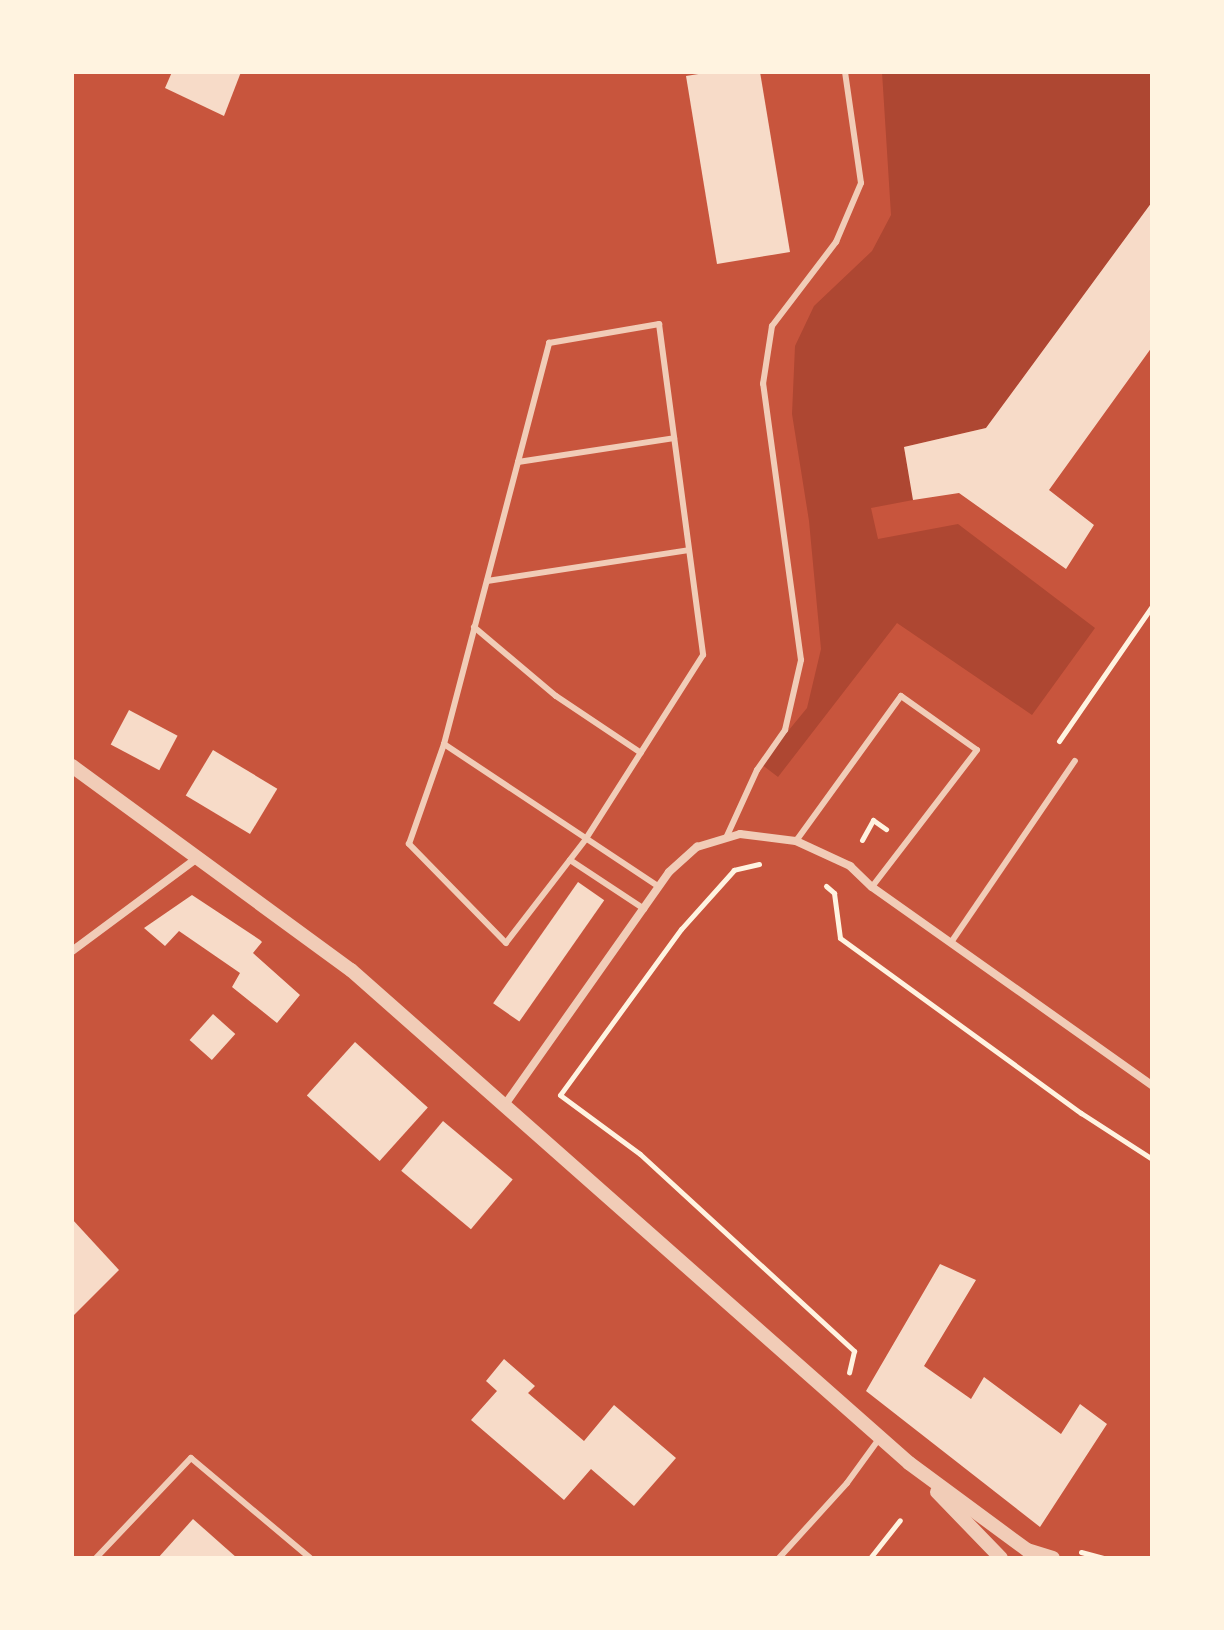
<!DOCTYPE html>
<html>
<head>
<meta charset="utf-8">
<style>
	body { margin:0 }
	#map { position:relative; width:1224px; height:1630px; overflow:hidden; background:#c8553d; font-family:Ubuntu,sans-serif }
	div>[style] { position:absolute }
	.green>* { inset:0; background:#ae4732 }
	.building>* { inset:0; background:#f7dbc8; transform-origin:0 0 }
	.path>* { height:5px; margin:-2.5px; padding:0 2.5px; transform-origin:2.5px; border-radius:2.5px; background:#fff3e0 }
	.service>* { height:6px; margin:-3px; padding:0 3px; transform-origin:3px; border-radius:3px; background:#f1ccb7 }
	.minor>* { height:8px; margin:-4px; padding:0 4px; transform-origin:4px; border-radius:4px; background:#f1ccb7 }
	.tertiary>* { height:14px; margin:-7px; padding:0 7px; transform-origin:7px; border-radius:7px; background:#f1ccb7 }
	span { translate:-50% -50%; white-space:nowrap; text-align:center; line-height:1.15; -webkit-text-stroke:8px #fff3e0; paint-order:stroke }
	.frame { position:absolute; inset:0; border:74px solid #fff3e0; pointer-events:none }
</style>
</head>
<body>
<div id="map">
	<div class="green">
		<div style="clip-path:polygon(882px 72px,1152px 72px,1152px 202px,986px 428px,904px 447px,913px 500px,871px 508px,878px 539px,958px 524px,1095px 628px,1032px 715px,897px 623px,778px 777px,761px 764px,807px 708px,821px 649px,809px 521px,792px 414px,795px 346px,814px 306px,872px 251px,891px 215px)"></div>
	</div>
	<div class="building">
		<div style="clip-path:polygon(172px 72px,241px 72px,224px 116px,165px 88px)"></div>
		<div style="clip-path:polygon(711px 72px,760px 72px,790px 252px,717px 264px,686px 76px)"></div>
		<div style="clip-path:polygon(1152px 202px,1152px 347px,1049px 490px,1094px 525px,1066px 569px,959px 493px,913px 500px,904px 447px,986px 428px)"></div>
		<div style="left:129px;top:710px;width:55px;height:39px;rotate:28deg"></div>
		<div style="left:213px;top:750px;width:75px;height:53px;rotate:31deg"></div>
		<div style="left:578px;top:882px;width:32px;height:148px;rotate:35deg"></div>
		<div style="clip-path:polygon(192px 895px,260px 940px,262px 942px,253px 953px,300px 995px,277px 1023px,232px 987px,240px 973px,179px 931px,165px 946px,144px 928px)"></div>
		<div style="left:213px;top:1014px;width:30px;height:35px;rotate:42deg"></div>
		<div style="left:355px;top:1042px;width:98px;height:72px;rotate:42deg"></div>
		<div style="left:443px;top:1121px;width:91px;height:65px;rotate:40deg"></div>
		<div style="clip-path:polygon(72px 1219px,119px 1270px,72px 1317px)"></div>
		<div style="clip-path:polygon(940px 1264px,976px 1280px,924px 1366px,971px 1399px,984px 1377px,1061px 1434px,1080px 1404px,1107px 1424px,1040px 1527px,866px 1391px)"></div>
		<div style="clip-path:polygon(504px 1359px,535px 1386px,528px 1393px,584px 1441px,614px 1405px,676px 1458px,634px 1506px,591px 1469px,564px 1500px,471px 1420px,497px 1391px,486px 1381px)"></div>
		<div style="clip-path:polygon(193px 1519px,237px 1558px,158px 1558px)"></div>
	</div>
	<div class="path">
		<div style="left:1059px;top:741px;width:164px;rotate:-55.4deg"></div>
		<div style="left:862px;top:840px;width:23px;rotate:-61deg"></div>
		<div style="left:873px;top:820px;width:16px;rotate:35deg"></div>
		<div style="left:759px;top:864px;width:26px;rotate:167deg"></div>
		<div style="left:734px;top:870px;width:79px;rotate:131.9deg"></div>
		<div style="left:681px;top:929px;width:205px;rotate:126.1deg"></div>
		<div style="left:560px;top:1095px;width:99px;rotate:36.4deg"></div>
		<div style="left:640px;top:1154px;width:291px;rotate:42.6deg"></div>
		<div style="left:854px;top:1351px;width:22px;rotate:103deg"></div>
		<div style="left:826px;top:886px;width:11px;rotate:41deg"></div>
		<div style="left:834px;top:893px;width:45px;rotate:82.4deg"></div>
		<div style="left:840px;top:938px;width:298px;rotate:36deg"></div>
		<div style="left:1081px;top:1113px;width:85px;rotate:32.9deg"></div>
		<div style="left:1081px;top:1552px;width:24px;rotate:15deg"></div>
		<div style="left:870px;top:1558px;width:48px;rotate:-51.7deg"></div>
	</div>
	<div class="service">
		<div style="left:659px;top:324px;width:334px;rotate:82.4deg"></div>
		<div style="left:703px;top:655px;width:218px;rotate:122.5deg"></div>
		<div style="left:586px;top:839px;width:131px;rotate:127.6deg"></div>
		<div style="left:506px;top:943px;width:139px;rotate:-134.4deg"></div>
		<div style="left:409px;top:844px;width:106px;rotate:-70.7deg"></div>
		<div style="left:444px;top:744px;width:415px;rotate:-75.3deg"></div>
		<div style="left:549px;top:343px;width:112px;rotate:-9.8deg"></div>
		<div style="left:518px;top:462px;width:158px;rotate:-8.7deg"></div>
		<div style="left:487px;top:581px;width:204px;rotate:-8.7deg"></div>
		<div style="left:474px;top:627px;width:107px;rotate:40.1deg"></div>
		<div style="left:556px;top:696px;width:102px;rotate:33.8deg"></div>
		<div style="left:444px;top:744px;width:258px;rotate:33.6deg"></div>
		<div style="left:726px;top:838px;width:75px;rotate:-65.5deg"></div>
		<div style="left:757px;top:770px;width:49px;rotate:-55deg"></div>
		<div style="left:785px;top:730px;width:72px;rotate:-77.1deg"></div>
		<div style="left:801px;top:660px;width:279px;rotate:-97.8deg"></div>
		<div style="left:763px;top:384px;width:59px;rotate:-81.2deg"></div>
		<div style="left:772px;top:326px;width:106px;rotate:-52.7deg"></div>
		<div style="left:836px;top:242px;width:64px;rotate:-67deg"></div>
		<div style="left:861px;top:183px;width:112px;rotate:-98.2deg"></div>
		<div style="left:796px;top:841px;width:179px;rotate:-54.1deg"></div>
		<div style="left:901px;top:696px;width:93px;rotate:35.4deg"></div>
		<div style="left:977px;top:750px;width:173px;rotate:127.5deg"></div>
		<div style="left:570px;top:860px;width:89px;rotate:33.5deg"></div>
		<div style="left:952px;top:941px;width:218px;rotate:-55.7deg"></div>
		<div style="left:96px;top:1558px;width:138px;rotate:-46.5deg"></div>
		<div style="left:191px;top:1458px;width:155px;rotate:40deg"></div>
		<div style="left:779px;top:1558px;width:101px;rotate:-47.8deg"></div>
		<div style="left:847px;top:1483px;width:54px;rotate:-54deg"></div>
	</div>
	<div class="minor">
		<div style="left:72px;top:951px;width:156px;rotate:-36.6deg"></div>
		<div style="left:504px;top:1106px;width:286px;rotate:-54.8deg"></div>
		<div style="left:669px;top:872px;width:38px;rotate:-42deg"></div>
		<div style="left:697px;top:847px;width:45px;rotate:-16.8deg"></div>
		<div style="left:740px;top:834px;width:56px;rotate:7.1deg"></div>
		<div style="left:796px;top:841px;width:60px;rotate:24.8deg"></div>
		<div style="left:850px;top:866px;width:30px;rotate:44deg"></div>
		<div style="left:872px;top:887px;width:343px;rotate:35.3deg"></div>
	</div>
	<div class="tertiary">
		<div style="left:72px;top:766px;width:346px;rotate:36.2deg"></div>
		<div style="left:351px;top:970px;width:745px;rotate:41.46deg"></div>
		<div style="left:909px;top:1463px;width:147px;rotate:36.4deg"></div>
		<div style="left:1027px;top:1550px;width:27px;rotate:17deg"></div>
		<div style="left:937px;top:1492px;width:92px;rotate:45.9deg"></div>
	</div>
	<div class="frame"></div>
</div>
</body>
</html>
